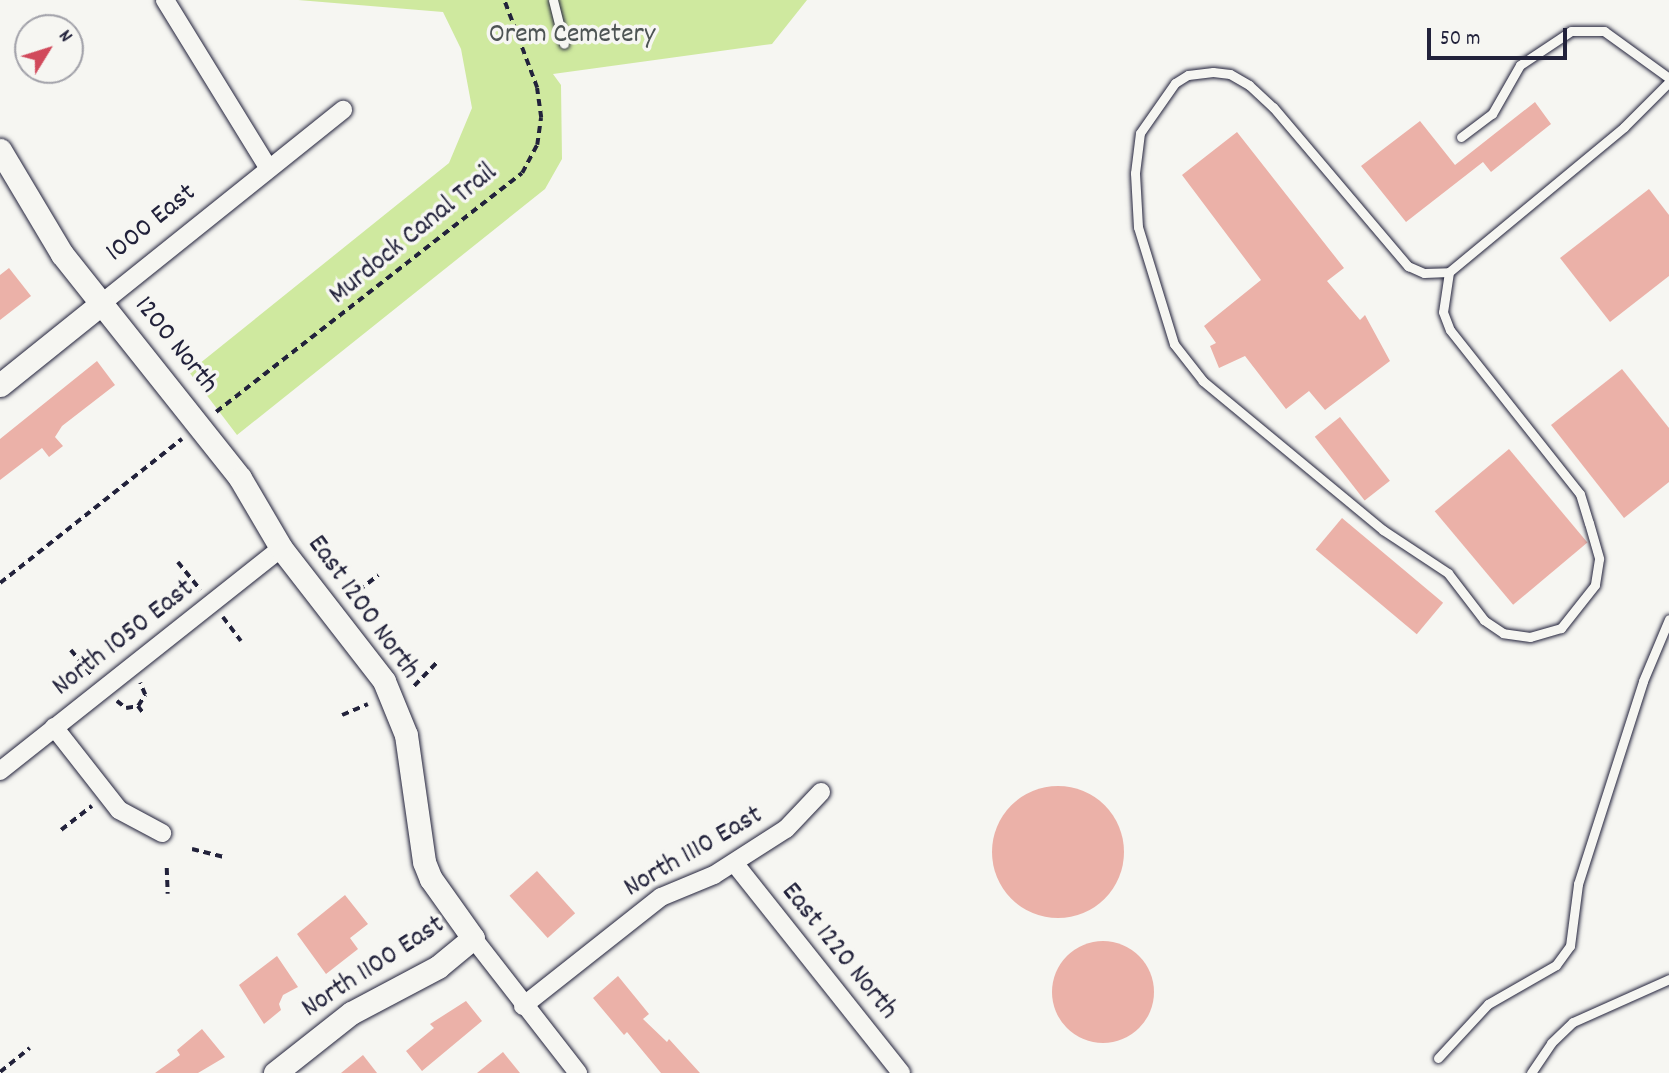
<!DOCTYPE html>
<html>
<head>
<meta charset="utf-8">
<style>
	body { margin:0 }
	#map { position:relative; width:1669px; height:1073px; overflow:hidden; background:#f6f6f2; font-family:Dekko,sans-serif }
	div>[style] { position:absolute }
	.green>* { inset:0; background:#cfe99f }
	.building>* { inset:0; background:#ebb1a8; transform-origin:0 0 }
	.round { border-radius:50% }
	.path>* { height:3.5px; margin-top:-1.75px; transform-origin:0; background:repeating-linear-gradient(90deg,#22223b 0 7px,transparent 0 12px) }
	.roads { filter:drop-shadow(0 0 2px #22223b) drop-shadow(0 0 2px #22223b) }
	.service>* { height:9px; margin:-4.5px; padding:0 4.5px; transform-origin:4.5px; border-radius:4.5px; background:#f6f6f2 }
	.minor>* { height:18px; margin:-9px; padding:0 9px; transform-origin:9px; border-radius:9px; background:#f6f6f2 }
	.tertiary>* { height:23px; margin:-11.5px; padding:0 11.5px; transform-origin:11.5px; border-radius:11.5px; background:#f6f6f2 }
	span { translate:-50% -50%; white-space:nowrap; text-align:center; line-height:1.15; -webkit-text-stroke:7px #f6f6f2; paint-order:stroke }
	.park-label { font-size:28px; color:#4d5454 }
	.street-label { font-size:28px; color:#22223b }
	.north { position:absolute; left:14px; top:14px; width:70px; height:70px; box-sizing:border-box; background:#f6f6f2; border:2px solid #a1a1a9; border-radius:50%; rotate:52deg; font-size:19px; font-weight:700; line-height:28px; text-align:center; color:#22223b }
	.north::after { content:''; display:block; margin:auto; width:24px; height:32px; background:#d1495b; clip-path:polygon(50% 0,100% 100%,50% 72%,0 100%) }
	.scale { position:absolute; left:1427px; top:28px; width:140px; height:32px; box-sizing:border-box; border:4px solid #22223b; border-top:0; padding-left:9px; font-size:21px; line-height:24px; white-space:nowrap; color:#22223b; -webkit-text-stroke:5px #f6f6f2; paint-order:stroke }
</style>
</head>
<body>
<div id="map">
	<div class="green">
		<div style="clip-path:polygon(298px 0,807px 0,772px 44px,553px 74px,561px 85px,562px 159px,545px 189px,237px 435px,189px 372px,449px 163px,472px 108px,461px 49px,443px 12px)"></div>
	</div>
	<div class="building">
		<div style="clip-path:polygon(1535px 102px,1551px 124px,1491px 172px,1483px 162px,1406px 222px,1361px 166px,1420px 121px,1455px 165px)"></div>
		<div style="clip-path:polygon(1237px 132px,1344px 268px,1327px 281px,1360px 320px,1365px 315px,1390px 361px,1325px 410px,1309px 391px,1286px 409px,1245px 356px,1219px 368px,1210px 346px,1216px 343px,1204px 326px,1261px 280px,1182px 175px)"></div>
		<div style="clip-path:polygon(1649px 189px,1669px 215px,1669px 276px,1610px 322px,1560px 258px)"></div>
		<div style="clip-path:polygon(9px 268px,31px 296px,0 320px,0 275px)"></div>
		<div style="clip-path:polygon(97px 361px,115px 385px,62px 426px,55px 437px,63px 446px,49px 457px,42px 448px,0 480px,0 439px)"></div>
		<div style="clip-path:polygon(1622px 369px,1669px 428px,1669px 482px,1624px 518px,1551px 425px)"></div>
		<div style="left:1340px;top:417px;width:81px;height:32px;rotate:52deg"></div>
		<div style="left:1509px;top:449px;width:122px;height:97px;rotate:50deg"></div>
		<div style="left:1342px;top:518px;width:132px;height:41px;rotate:40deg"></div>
		<div class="round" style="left:992px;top:786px;width:132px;height:132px"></div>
		<div style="left:537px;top:871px;width:57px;height:37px;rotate:48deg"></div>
		<div style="clip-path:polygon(345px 895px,368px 924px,350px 938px,358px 949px,326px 974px,297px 934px)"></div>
		<div class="round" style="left:1052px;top:941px;width:102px;height:102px"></div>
		<div style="clip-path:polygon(277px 956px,298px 987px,283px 995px,279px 1004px,281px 1010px,264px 1024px,239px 985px)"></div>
		<div style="clip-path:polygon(618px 976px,649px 1014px,643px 1019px,667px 1042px,669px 1039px,700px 1073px,661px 1073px,627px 1032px,624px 1035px,593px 998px)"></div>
		<div style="clip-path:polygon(466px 1001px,482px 1021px,422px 1071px,406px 1051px,434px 1028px,430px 1024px)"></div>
		<div style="clip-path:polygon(202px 1029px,225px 1057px,198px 1073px,155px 1073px,180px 1055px,177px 1050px)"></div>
		<div style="clip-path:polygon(503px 1052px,520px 1073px,477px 1073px)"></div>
		<div style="clip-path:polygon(363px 1055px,377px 1073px,341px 1073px)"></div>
	</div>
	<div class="path">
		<div style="left:216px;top:412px;width:388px;rotate:-38deg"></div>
		<div style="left:522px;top:173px;width:32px;rotate:-62deg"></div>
		<div style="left:537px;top:145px;width:27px;rotate:-82deg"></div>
		<div style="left:541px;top:118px;width:30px;rotate:-98deg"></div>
		<div style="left:537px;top:88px;width:94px;rotate:-110.6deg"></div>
		<div style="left:178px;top:562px;width:36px;rotate:51deg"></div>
		<div style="left:0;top:583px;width:232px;rotate:-38.4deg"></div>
		<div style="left:349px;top:598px;width:37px;rotate:-38deg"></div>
		<div style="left:223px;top:617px;width:30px;rotate:53deg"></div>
		<div style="left:71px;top:650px;width:33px;rotate:50deg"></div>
		<div style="left:414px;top:686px;width:35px;rotate:-46deg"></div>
		<div style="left:117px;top:701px;width:11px;rotate:38deg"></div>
		<div style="left:126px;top:708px;width:12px;rotate:-9deg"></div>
		<div style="left:138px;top:706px;width:13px;rotate:-58deg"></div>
		<div style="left:145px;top:695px;width:13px;rotate:-113deg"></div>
		<div style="left:138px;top:706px;width:10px;rotate:53deg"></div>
		<div style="left:342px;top:715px;width:28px;rotate:-23deg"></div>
		<div style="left:61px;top:830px;width:39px;rotate:-38deg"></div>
		<div style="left:192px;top:849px;width:32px;rotate:14deg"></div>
		<div style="left:167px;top:868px;width:26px;rotate:88deg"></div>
		<div style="left:0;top:1072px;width:38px;rotate:-39deg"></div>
	</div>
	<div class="roads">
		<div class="service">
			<div style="left:553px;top:0;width:45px;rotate:76deg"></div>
			<div style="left:1213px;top:72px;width:17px;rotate:7deg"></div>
			<div style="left:1230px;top:74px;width:22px;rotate:30deg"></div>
			<div style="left:1249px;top:85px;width:33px;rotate:43deg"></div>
			<div style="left:1273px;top:107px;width:209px;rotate:49.7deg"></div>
			<div style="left:1408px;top:266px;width:17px;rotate:24deg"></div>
			<div style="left:1424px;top:273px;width:25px;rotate:-2deg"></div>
			<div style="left:1449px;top:272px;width:40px;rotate:98.5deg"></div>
			<div style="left:1443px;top:312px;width:19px;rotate:69deg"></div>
			<div style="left:1450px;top:330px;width:209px;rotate:51.6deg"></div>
			<div style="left:1580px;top:494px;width:30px;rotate:73deg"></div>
			<div style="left:1589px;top:523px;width:37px;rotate:74deg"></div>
			<div style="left:1599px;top:559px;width:26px;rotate:99deg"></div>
			<div style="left:1595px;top:585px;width:55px;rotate:128.3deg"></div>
			<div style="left:1561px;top:628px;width:32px;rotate:164deg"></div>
			<div style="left:1530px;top:637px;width:27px;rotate:-172deg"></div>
			<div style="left:1503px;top:633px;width:23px;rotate:-146deg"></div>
			<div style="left:1484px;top:620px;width:59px;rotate:-127.5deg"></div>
			<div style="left:1448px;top:573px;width:78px;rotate:-146.5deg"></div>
			<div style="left:1383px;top:530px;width:234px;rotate:-140.4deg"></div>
			<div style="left:1203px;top:381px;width:47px;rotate:-128.1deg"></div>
			<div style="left:1174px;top:344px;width:122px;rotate:-107.1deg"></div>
			<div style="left:1138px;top:227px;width:54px;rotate:-93.2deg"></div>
			<div style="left:1135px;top:173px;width:40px;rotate:-82.9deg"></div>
			<div style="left:1140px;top:133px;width:61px;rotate:-55deg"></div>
			<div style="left:1175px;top:83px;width:15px;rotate:-32deg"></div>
			<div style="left:1188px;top:75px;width:25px;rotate:-7deg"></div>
			<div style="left:1461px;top:137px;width:39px;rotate:-37deg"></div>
			<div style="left:1492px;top:114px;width:56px;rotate:-60.3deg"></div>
			<div style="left:1520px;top:65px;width:61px;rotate:-33.7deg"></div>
			<div style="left:1571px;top:31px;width:33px"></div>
			<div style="left:1604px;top:31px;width:80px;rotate:35.9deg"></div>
			<div style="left:1449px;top:272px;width:227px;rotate:-39.6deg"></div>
			<div style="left:1624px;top:127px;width:64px;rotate:-45deg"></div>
			<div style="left:1438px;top:1058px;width:74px;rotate:-47.2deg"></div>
			<div style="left:1488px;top:1004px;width:78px;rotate:-29.8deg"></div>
			<div style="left:1556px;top:965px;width:24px;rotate:-54deg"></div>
			<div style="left:1570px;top:946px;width:63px;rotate:-82.6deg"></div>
			<div style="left:1578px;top:884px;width:213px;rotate:-72.2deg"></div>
			<div style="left:1643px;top:681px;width:67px;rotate:-67.2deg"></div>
			<div style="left:1531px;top:1073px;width:36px;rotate:-56deg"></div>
			<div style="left:1551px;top:1043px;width:30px;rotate:-44deg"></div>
			<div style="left:1573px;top:1022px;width:105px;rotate:-24.1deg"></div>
		</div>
		<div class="minor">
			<div style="left:165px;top:0;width:198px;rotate:58.4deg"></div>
			<div style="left:102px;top:303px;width:309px;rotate:-38.7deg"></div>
			<div style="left:54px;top:727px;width:105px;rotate:51.9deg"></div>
			<div style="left:119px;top:810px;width:49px;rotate:28.1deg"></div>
			<div style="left:0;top:771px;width:359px;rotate:-38.4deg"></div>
			<div style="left:735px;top:864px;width:267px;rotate:51.5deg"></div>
			<div style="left:473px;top:938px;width:171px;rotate:52.1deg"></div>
			<div style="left:523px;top:1006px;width:176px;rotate:-38.3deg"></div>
			<div style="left:661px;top:897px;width:57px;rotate:-22.5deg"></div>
			<div style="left:714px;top:875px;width:85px;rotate:-32.6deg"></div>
			<div style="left:786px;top:829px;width:51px;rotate:-46.6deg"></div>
		</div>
		<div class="tertiary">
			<div style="left:0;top:150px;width:121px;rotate:59.2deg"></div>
			<div style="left:62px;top:254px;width:286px;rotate:51.5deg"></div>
			<div style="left:240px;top:478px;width:81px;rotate:59.6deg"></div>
			<div style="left:281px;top:548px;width:168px;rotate:52.2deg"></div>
			<div style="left:384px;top:681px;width:58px;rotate:67.8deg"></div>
			<div style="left:406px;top:735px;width:128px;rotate:81.9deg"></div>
			<div style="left:424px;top:862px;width:18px;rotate:68deg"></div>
			<div style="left:431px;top:879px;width:72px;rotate:54.6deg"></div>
			<div style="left:473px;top:938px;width:45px;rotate:140.4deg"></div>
			<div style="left:438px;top:967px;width:98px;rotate:152.1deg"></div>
			<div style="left:351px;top:1013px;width:97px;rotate:141.7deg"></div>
			<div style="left:0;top:385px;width:131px;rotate:-38.8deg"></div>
		</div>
	</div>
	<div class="park-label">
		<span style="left:572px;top:36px">Orem Cemetery</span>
	</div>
	<div class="street-label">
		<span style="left:152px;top:224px;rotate:-39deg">1000 East</span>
		<span style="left:414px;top:235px;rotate:-39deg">Murdock Canal Trail</span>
		<span style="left:175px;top:346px;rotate:51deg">1200 North</span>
		<span style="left:362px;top:608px;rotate:54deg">East 1200 North</span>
		<span style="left:124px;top:639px;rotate:-38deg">North 1050 East</span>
		<span style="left:694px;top:853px;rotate:-30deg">North 1110 East</span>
		<span style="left:838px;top:952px;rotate:51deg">East 1220 North</span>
		<span style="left:374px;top:968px;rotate:-33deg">North 1100 East</span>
	</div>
	<div class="north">N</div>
	<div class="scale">50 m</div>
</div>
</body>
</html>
